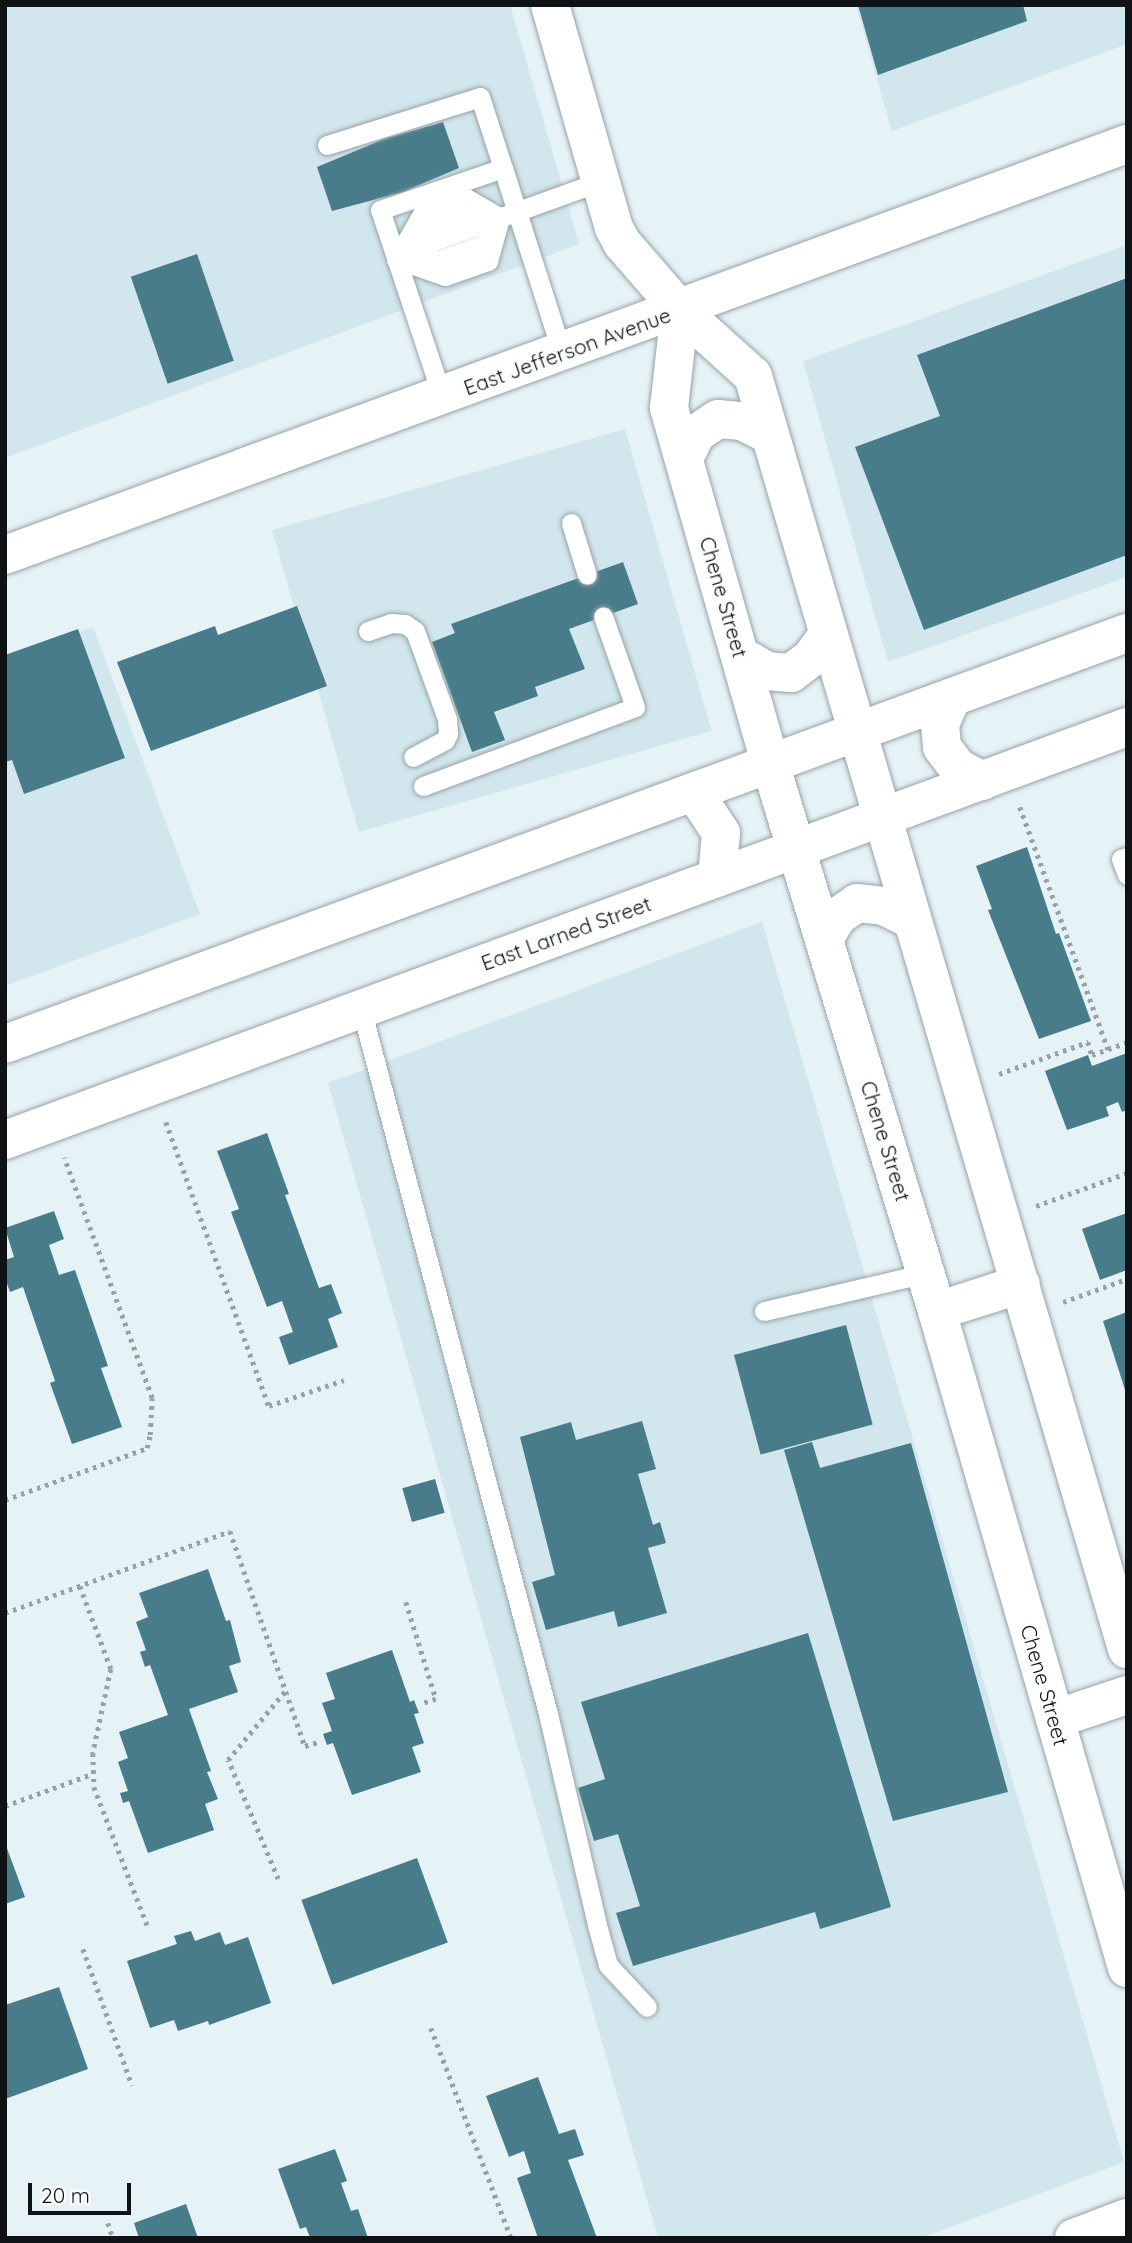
<!DOCTYPE html>
<html>
<head>
<meta charset="utf-8">
<style>
	body { margin:0 }
	#map { position:relative; width:1132px; height:2243px; overflow:hidden; background:#e5f2f6; font-family:Quicksand,sans-serif }
	div>[style] { position:absolute }
	.built>* { inset:0; background:#d1e6ed; transform-origin:0 0 }
	.building>* { inset:0; background:#487c8a; transform-origin:0 0 }
	.path>* { height:4.5px; margin-top:-2.25px; transform-origin:0; background:repeating-linear-gradient(90deg,#98a2a5 0 3.5px,transparent 0 8.5px) }
	.roads { filter:drop-shadow(0 0 2px #97a3a6) drop-shadow(0 0 2px #97a3a6) }
	.service>* { height:19px; margin:-9.5px; padding:0 9.5px; transform-origin:9.5px; border-radius:9.5px; background:#fff }
	.minor>* { height:38px; margin:-19px; padding:0 19px; transform-origin:19px; border-radius:19px; background:#fff }
	.tertiary>* { height:38px; margin:-19px; padding:0 19px; transform-origin:19px; border-radius:19px; background:#fff }
	.secondary>* { height:38px; margin:-19px; padding:0 19px; transform-origin:19px; border-radius:19px; background:#fff }
	span { translate:-50% -50%; white-space:nowrap; text-align:center; line-height:1.15; -webkit-text-stroke:7px #fbfdfe; paint-order:stroke }
	.street-label { font-size:21px; color:#0f1315 }
	.frame { position:absolute; inset:0; border:7px solid #0f1315; pointer-events:none }
	.scale { position:absolute; left:28px; top:2183px; width:103px; height:32px; box-sizing:border-box; border:4px solid #0f1315; border-top:0; padding-left:9px; font-size:21px; line-height:24px; white-space:nowrap; color:#0f1315; -webkit-text-stroke:5px #fbfdfe; paint-order:stroke }
</style>
</head>
<body>
<div id="map">
	<div class="built">
		<div style="clip-path:polygon(5px 5px,510px 5px,579px 244px,5px 458px)"></div>
		<div style="clip-path:polygon(856px 5px,1127px 5px,1127px 44px,892px 131px)"></div>
		<div style="clip-path:polygon(1127px 245px,1127px 577px,888px 662px,803px 361px)"></div>
		<div style="left:625px;top:429px;width:314px;height:367px;rotate:74deg"></div>
		<div style="clip-path:polygon(93px 627px,200px 914px,5px 986px,5px 658px)"></div>
		<div style="clip-path:polygon(762px 922px,1124px 2162px,921px 2238px,658px 2238px,328px 1083px)"></div>
	</div>
	<div class="building">
		<div style="clip-path:polygon(858px 5px,1023px 5px,1027px 21px,878px 75px)"></div>
		<div style="clip-path:polygon(443px 122px,459px 168px,403px 192px,332px 211px,317px 167px,384px 139px)"></div>
		<div style="left:197px;top:254px;width:113px;height:70px;rotate:71deg"></div>
		<div style="clip-path:polygon(1127px 278px,1127px 555px,924px 630px,855px 447px,940px 416px,917px 355px)"></div>
		<div style="clip-path:polygon(623px 562px,638px 604px,569px 629px,585px 669px,535px 687px,538px 696px,494px 712px,505px 740px,472px 752px,432px 642px,455px 633px,451px 624px)"></div>
		<div style="clip-path:polygon(297px 606px,327px 686px,151px 751px,117px 662px,215px 626px,218px 635px)"></div>
		<div style="clip-path:polygon(78px 629px,125px 758px,24px 794px,12px 760px,5px 762px,5px 655px)"></div>
		<div style="clip-path:polygon(1027px 847px,1056px 934px,1059px 933px,1091px 1021px,1039px 1039px,988px 910px,992px 909px,976px 866px)"></div>
		<div style="clip-path:polygon(1127px 1053px,1127px 1110px,1122px 1112px,1118px 1102px,1106px 1107px,1109px 1116px,1067px 1130px,1045px 1071px,1088px 1055px,1092px 1066px)"></div>
		<div style="clip-path:polygon(267px 1133px,289px 1194px,285px 1195px,319px 1288px,331px 1284px,342px 1313px,328px 1319px,338px 1347px,289px 1365px,279px 1337px,293px 1332px,282px 1301px,267px 1307px,231px 1212px,239px 1209px,217px 1151px)"></div>
		<div style="clip-path:polygon(54px 1211px,64px 1239px,49px 1245px,59px 1275px,75px 1270px,108px 1366px,101px 1368px,122px 1427px,72px 1444px,50px 1383px,55px 1381px,23px 1287px,10px 1292px,5px 1278px,5px 1260px,14px 1257px,5px 1228px)"></div>
		<div style="clip-path:polygon(1127px 1213px,1127px 1270px,1100px 1280px,1082px 1229px)"></div>
		<div style="clip-path:polygon(1127px 1312px,1127px 1393px,1126px 1393px,1103px 1321px)"></div>
		<div style="left:846px;top:1325px;width:103px;height:116px;rotate:75deg"></div>
		<div style="clip-path:polygon(642px 1421px,656px 1469px,638px 1474px,653px 1525px,660px 1522px,666px 1543px,648px 1548px,667px 1613px,618px 1627px,614px 1611px,546px 1630px,532px 1582px,555px 1575px,520px 1437px,571px 1422px,576px 1440px)"></div>
		<div style="clip-path:polygon(812px 1442px,820px 1468px,911px 1443px,1008px 1792px,893px 1821px,784px 1450px)"></div>
		<div style="left:435px;top:1479px;width:35px;height:34px;rotate:74deg"></div>
		<div style="clip-path:polygon(208px 1569px,226px 1621px,230px 1620px,241px 1662px,229px 1666px,238px 1692px,189px 1709px,211px 1771px,207px 1772px,218px 1799px,205px 1804px,214px 1830px,148px 1853px,129px 1801px,123px 1803px,120px 1793px,128px 1791px,118px 1762px,128px 1758px,119px 1732px,168px 1715px,150px 1665px,145px 1667px,140px 1652px,146px 1650px,136px 1622px,148px 1617px,139px 1593px)"></div>
		<div style="clip-path:polygon(808px 1633px,891px 1907px,820px 1929px,815px 1912px,633px 1966px,616px 1913px,640px 1906px,618px 1834px,594px 1841px,578px 1788px,605px 1779px,581px 1702px)"></div>
		<div style="clip-path:polygon(392px 1650px,410px 1702px,414px 1700px,419px 1713px,414px 1714px,424px 1743px,412px 1747px,421px 1772px,352px 1795px,333px 1743px,327px 1745px,323px 1734px,332px 1731px,322px 1703px,335px 1699px,326px 1673px)"></div>
		<div style="clip-path:polygon(5px 1843px,25px 1897px,5px 1904px)"></div>
		<div style="left:417px;top:1858px;width:90px;height:123px;rotate:70deg"></div>
		<div style="clip-path:polygon(191px 1931px,195px 1941px,220px 1932px,225px 1945px,248px 1937px,271px 2003px,209px 2025px,208px 2021px,178px 2031px,174px 2020px,150px 2028px,127px 1961px,177px 1944px,174px 1936px)"></div>
		<div style="clip-path:polygon(59px 1987px,88px 2069px,5px 2099px,5px 2005px)"></div>
		<div style="clip-path:polygon(538px 2077px,559px 2134px,575px 2129px,584px 2155px,568px 2160px,597px 2238px,538px 2238px,517px 2178px,531px 2173px,524px 2151px,509px 2157px,486px 2096px)"></div>
		<div style="clip-path:polygon(335px 2149px,347px 2181px,341px 2183px,351px 2211px,358px 2209px,368px 2238px,310px 2238px,306px 2227px,300px 2229px,278px 2169px)"></div>
		<div style="clip-path:polygon(186px 2204px,198px 2238px,139px 2238px,134px 2223px)"></div>
	</div>
	<div class="path">
		<div style="left:1020px;top:807px;width:258px;rotate:70deg"></div>
		<div style="left:999px;top:1074px;width:95px;rotate:-19.8deg"></div>
		<div style="left:1088px;top:1042px;width:14px;rotate:73deg"></div>
		<div style="left:1092px;top:1055px;width:37px;rotate:-20deg"></div>
		<div style="left:166px;top:1122px;width:302px;rotate:70.1deg"></div>
		<div style="left:269px;top:1406px;width:79px;rotate:-19.1deg"></div>
		<div style="left:1036px;top:1206px;width:97px;rotate:-19.9deg"></div>
		<div style="left:1063px;top:1302px;width:68px;rotate:-19.8deg"></div>
		<div style="left:5px;top:1500px;width:151px;rotate:-20.1deg"></div>
		<div style="left:147px;top:1448px;width:13px;rotate:-77deg"></div>
		<div style="left:150px;top:1435px;width:37px;rotate:-87deg"></div>
		<div style="left:152px;top:1398px;width:256px;rotate:-110.1deg"></div>
		<div style="left:80px;top:1586px;width:89px;rotate:69.5deg"></div>
		<div style="left:111px;top:1669px;width:86px;rotate:102.1deg"></div>
		<div style="left:93px;top:1753px;width:34px;rotate:88deg"></div>
		<div style="left:94px;top:1787px;width:150px;rotate:68.9deg"></div>
		<div style="left:406px;top:1602px;width:102px;rotate:72.8deg"></div>
		<div style="left:436px;top:1699px;width:13px;rotate:162deg"></div>
		<div style="left:5px;top:1613px;width:239px;rotate:-20deg"></div>
		<div style="left:230px;top:1531px;width:228px;rotate:70.8deg"></div>
		<div style="left:305px;top:1746px;width:17px;rotate:-17deg"></div>
		<div style="left:5px;top:1806px;width:93px;rotate:-20.2deg"></div>
		<div style="left:278px;top:1879px;width:129px;rotate:-112.8deg"></div>
		<div style="left:228px;top:1760px;width:91px;rotate:-50.4deg"></div>
		<div style="left:83px;top:1949px;width:145px;rotate:70.2deg"></div>
		<div style="left:431px;top:2028px;width:225px;rotate:69.1deg"></div>
		<div style="left:108px;top:2223px;width:16px;rotate:72deg"></div>
	</div>
	<div class="roads">
		<div class="service">
			<div style="left:327px;top:145px;width:160px;rotate:-17.4deg"></div>
			<div style="left:480px;top:97px;width:75px;rotate:72.1deg"></div>
			<div style="left:410px;top:246px;width:25px;rotate:-43deg"></div>
			<div style="left:428px;top:229px;width:47px;rotate:-20deg"></div>
			<div style="left:472px;top:213px;width:20px;rotate:9deg"></div>
			<div style="left:396px;top:259px;width:40px;rotate:-25deg"></div>
			<div style="left:432px;top:242px;width:180px;rotate:-19.8deg"></div>
			<div style="left:396px;top:259px;width:52px;rotate:19.1deg"></div>
			<div style="left:445px;top:276px;width:46px;rotate:-19.2deg"></div>
			<div style="left:488px;top:261px;width:45px;rotate:-74.4deg"></div>
			<div style="left:396px;top:259px;width:52px;rotate:-60deg"></div>
			<div style="left:422px;top:214px;width:47px;rotate:-20deg"></div>
			<div style="left:466px;top:198px;width:39px;rotate:30deg"></div>
			<div style="left:413px;top:259px;width:26px;rotate:2deg"></div>
			<div style="left:439px;top:260px;width:47px;rotate:-20deg"></div>
			<div style="left:483px;top:244px;width:20px;rotate:-57deg"></div>
			<div style="left:442px;top:396px;width:196px;rotate:-108.4deg"></div>
			<div style="left:380px;top:210px;width:130px;rotate:-18.9deg"></div>
			<div style="left:503px;top:168px;width:194px;rotate:72.3deg"></div>
			<div style="left:571px;top:523px;width:54px;rotate:72.9deg"></div>
			<div style="left:368px;top:631px;width:24px;rotate:-19deg"></div>
			<div style="left:391px;top:623px;width:14px;rotate:4deg"></div>
			<div style="left:405px;top:624px;width:12px;rotate:35deg"></div>
			<div style="left:415px;top:631px;width:94px;rotate:70deg"></div>
			<div style="left:447px;top:719px;width:15px;rotate:86deg"></div>
			<div style="left:448px;top:734px;width:7px;rotate:117deg"></div>
			<div style="left:445px;top:740px;width:36px;rotate:152deg"></div>
			<div style="left:423px;top:786px;width:226px;rotate:-20.4deg"></div>
			<div style="left:635px;top:707px;width:96px;rotate:-109.4deg"></div>
			<div style="left:1127px;top:857px;width:6px;rotate:162deg"></div>
			<div style="left:1121px;top:859px;width:17px;rotate:69deg"></div>
			<div style="left:361px;top:1008px;width:730px;rotate:75.16deg"></div>
			<div style="left:548px;top:1714px;width:217px;rotate:76.9deg"></div>
			<div style="left:597px;top:1925px;width:41px;rotate:74.6deg"></div>
			<div style="left:608px;top:1965px;width:57px;rotate:47.1deg"></div>
			<div style="left:764px;top:1311px;width:166px;rotate:-13.2deg"></div>
		</div>
		<div class="minor">
			<div style="left:550px;top:5px;width:232px;rotate:74deg"></div>
			<div style="left:614px;top:228px;width:17px;rotate:62deg"></div>
			<div style="left:622px;top:243px;width:89px;rotate:49.1deg"></div>
		</div>
		<div class="tertiary">
			<div style="left:680px;top:310px;width:99px;rotate:96.4deg"></div>
			<div style="left:669px;top:408px;width:369px;rotate:74.1deg"></div>
			<div style="left:770px;top:763px;width:573px;rotate:73.05deg"></div>
			<div style="left:937px;top:1311px;width:684px;rotate:73.87deg"></div>
			<div style="left:680px;top:310px;width:98px;rotate:42.1deg"></div>
			<div style="left:753px;top:376px;width:1327px;rotate:73.63deg"></div>
			<div style="left:684px;top:458px;width:28px;rotate:-63deg"></div>
			<div style="left:697px;top:433px;width:25px;rotate:-34deg"></div>
			<div style="left:718px;top:419px;width:24px;rotate:5deg"></div>
			<div style="left:742px;top:421px;width:31px;rotate:27deg"></div>
			<div style="left:741px;top:656px;width:30px;rotate:30deg"></div>
			<div style="left:767px;top:671px;width:24px;rotate:5deg"></div>
			<div style="left:791px;top:673px;width:25px;rotate:-37deg"></div>
			<div style="left:811px;top:658px;width:29px;rotate:-54deg"></div>
			<div style="left:952px;top:697px;width:30px;rotate:114deg"></div>
			<div style="left:940px;top:724px;width:23px;rotate:85deg"></div>
			<div style="left:942px;top:747px;width:25px;rotate:53deg"></div>
			<div style="left:957px;top:767px;width:29px;rotate:29deg"></div>
			<div style="left:694px;top:792px;width:49px;rotate:56.6deg"></div>
			<div style="left:721px;top:833px;width:45px;rotate:95.1deg"></div>
			<div style="left:824px;top:939px;width:26px;rotate:-59deg"></div>
			<div style="left:837px;top:917px;width:24px;rotate:-35deg"></div>
			<div style="left:857px;top:903px;width:27px;rotate:6deg"></div>
			<div style="left:884px;top:906px;width:29px;rotate:27deg"></div>
			<div style="left:5px;top:1044px;width:1195px;rotate:-20.12deg"></div>
			<div style="left:5px;top:1140px;width:1196px;rotate:-20.21deg"></div>
			<div style="left:937px;top:1311px;width:88px;rotate:-17.8deg"></div>
			<div style="left:1055px;top:1719px;width:76px;rotate:-18.4deg"></div>
			<div style="left:1074px;top:2238px;width:57px;rotate:-20.7deg"></div>
		</div>
		<div class="secondary">
			<div style="left:5px;top:555px;width:1195px;rotate:-20.12deg"></div>
		</div>
	</div>
	<div class="street-label">
		<span style="left:567px;top:351px;rotate:-20deg">East Jefferson Avenue</span>
		<span style="left:724px;top:597px;rotate:74deg">Chene Street</span>
		<span style="left:566px;top:933px;rotate:-20deg">East Larned Street</span>
		<span style="left:886px;top:1141px;rotate:73deg">Chene Street</span>
		<span style="left:1045px;top:1685px;rotate:74deg">Chene Street</span>
	</div>
	<div class="frame"></div>
	<div class="scale">20 m</div>
</div>
</body>
</html>
